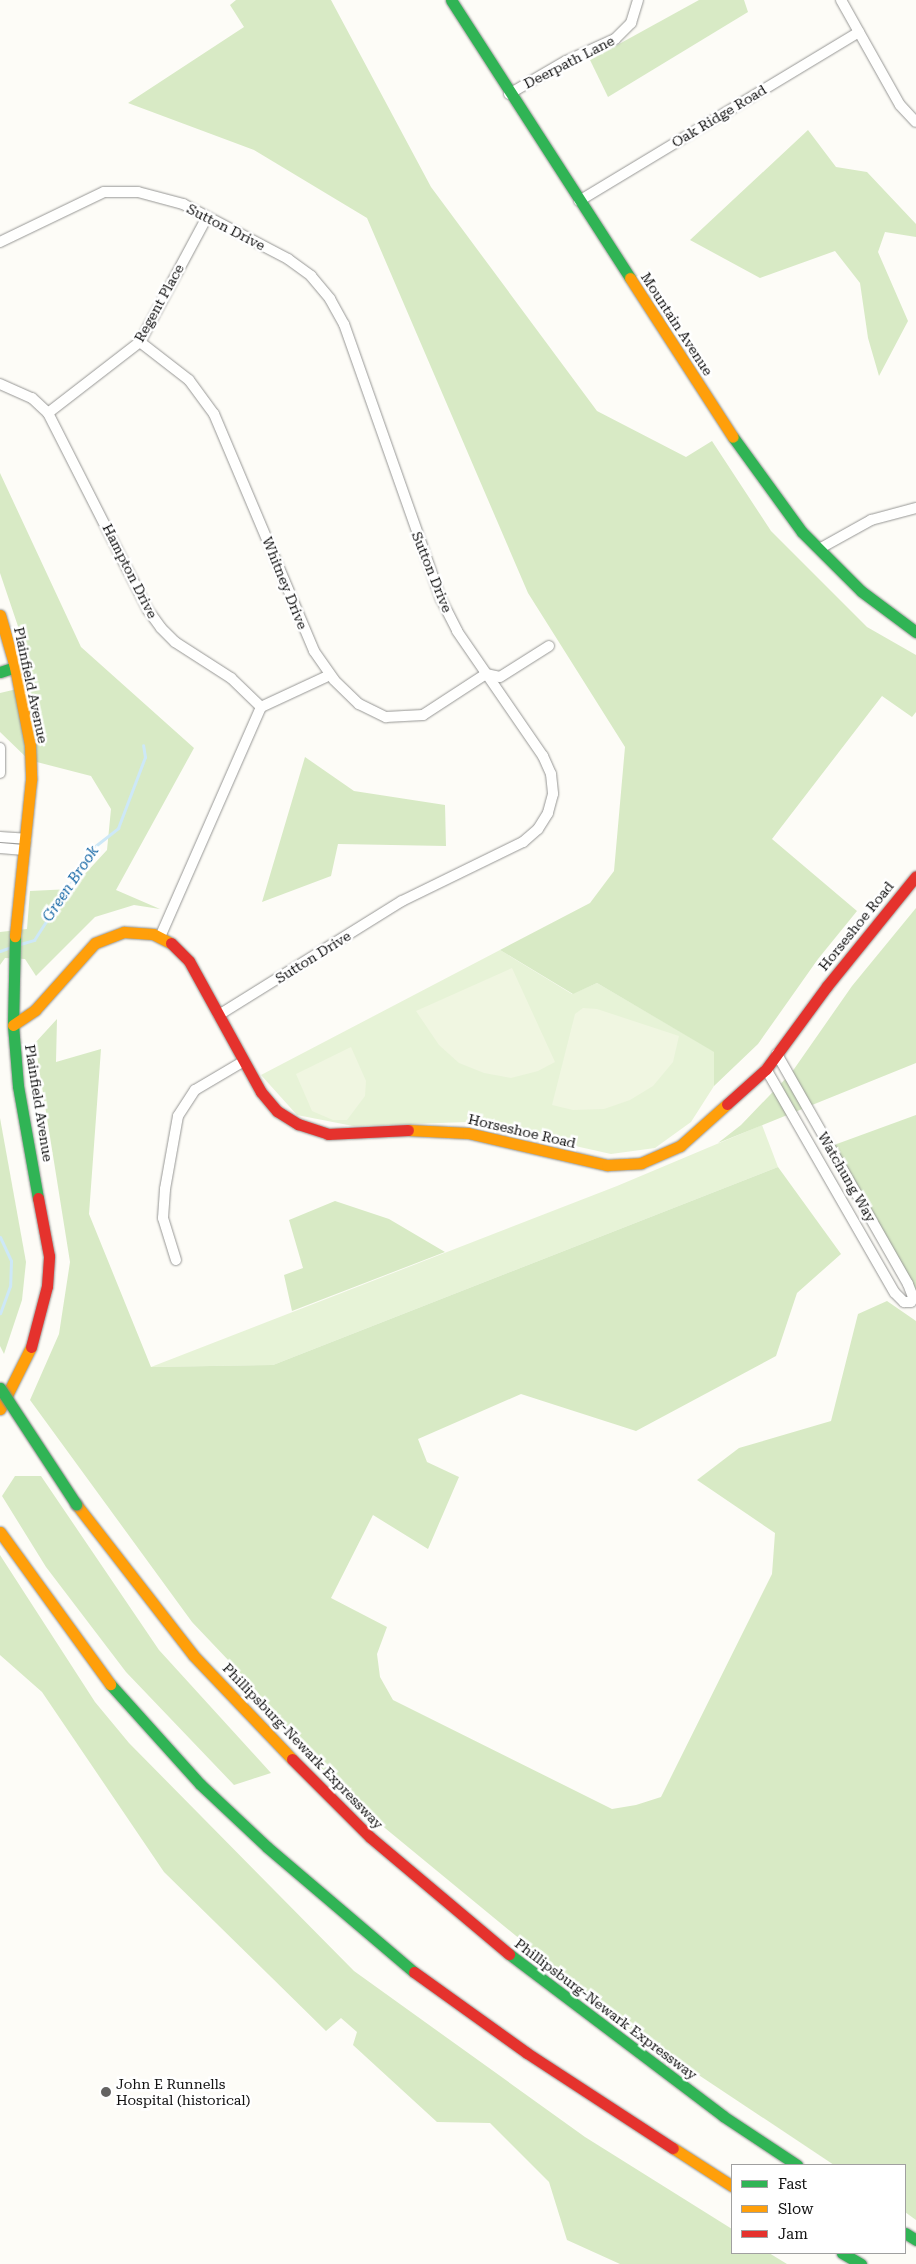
<!DOCTYPE html>
<html>
<head>
<meta charset="utf-8">
<style>
	body { margin:0 }
	#map { position:relative; width:916px; height:2264px; overflow:hidden; background:#fdfcf7; font-family:"Roboto Serif",serif }
	div>[style] { position:absolute }
	.green>* { inset:0; background:#e7f3d7 }
	.forest>* { inset:0; background:#d8eac5 }
	.pitch>* { inset:0; background:#f0f6e1 }
	.stream>* { height:3px; margin:-1.5px; padding:0 1.5px; transform-origin:1.5px; border-radius:1.5px; background:#cde8f7 }
	.roads { filter:drop-shadow(0 0 1px #979795) drop-shadow(0 0 1px #979795) }
	.street>* { height:10px; margin:-5px; padding:0 5px; transform-origin:5px; border-radius:5px; background:#fffffe }
	.fast>* { height:11px; margin:-5.5px; padding:0 5.5px; transform-origin:5.5px; border-radius:5.5px; background:#30b455 }
	.slow>* { height:11px; margin:-5.5px; padding:0 5.5px; transform-origin:5.5px; border-radius:5.5px; background:#ff9f0a }
	.jam>* { height:11px; margin:-5.5px; padding:0 5.5px; transform-origin:5.5px; border-radius:5.5px; background:#e5322d }
	.bridges { filter:drop-shadow(0 0 1px #858482) drop-shadow(0 0 1px #858482) }
	.fast-bridge>* { height:11px; margin:-5.5px; padding:0 5.5px; transform-origin:5.5px; border-radius:5.5px; background:#30b455 }
	.dots>* { width:14px; height:14px; translate:-50% -50%; box-sizing:border-box; border:2px solid #fff; border-radius:50% }
	span { translate:-50% -50%; white-space:nowrap; text-align:center; line-height:1.15; -webkit-text-stroke:5px #fff; paint-order:stroke }
	.street-label { font-size:14px; color:#111 }
	.poi-label { font-size:14px; color:#111 }
	.left { translate:0 -50%; text-align:left }
	.water-label { font-size:15px; color:#1768a6; font-style:italic }
	.legend { position:absolute; left:731px; top:2164px; width:175px; height:90px; box-sizing:border-box; background:#fff; border:1px solid #a0a0a0; margin:0; padding:6px 9px; list-style:none; font-size:15px; color:#111 }
	.legend li { display:flex; align-items:center; gap:10px; height:25px }
	.legend b { width:25px; border:1px solid #a0a0a0 }
</style>
</head>
<body>
<div id="map">
	<div class="green">
		<div style="clip-path:polygon(500px 950px,572px 994px,597px 983px,715px 1052px,714px 1086px,691px 1122px,655px 1148px,611px 1154px,468px 1122px,353px 1126px,297px 1115px,261px 1075px)"></div>
		<div style="clip-path:polygon(762px 1125px,778px 1167px,273px 1365px,151px 1367px,617px 1186px)"></div>
	</div>
	<div class="forest">
		<div style="clip-path:polygon(236px 0,331px 0,431px 187px,597px 411px,686px 457px,712px 441px,771px 531px,867px 627px,916px 655px,916px 712px,912px 717px,882px 696px,772px 839px,857px 911px,818px 959px,758px 1044px,714px 1086px,714px 1052px,597px 983px,573px 994px,500px 950px,590px 903px,614px 871px,625px 747px,528px 593px,367px 218px,254px 150px,128px 103px,244px 27px,230px 5px)"></div>
		<div style="clip-path:polygon(699px 0,744px 0,748px 12px,608px 97px,590px 60px)"></div>
		<div style="clip-path:polygon(808px 130px,836px 167px,867px 172px,916px 224px,916px 237px,885px 232px,878px 252px,908px 321px,879px 376px,868px 338px,860px 283px,835px 251px,760px 278px,690px 240px)"></div>
		<div style="clip-path:polygon(0 473px,81px 647px,194px 748px,116px 890px,160px 909px,134px 905px,95px 917px,36px 976px,25px 959px,5px 958px,0 965px,0 932px,27px 929px,30px 891px,71px 889px,107px 850px,111px 809px,91px 776px,29px 760px,0 732px,0 693px,34px 685px,27px 653px,0 573px)"></div>
		<div style="clip-path:polygon(305px 757px,354px 791px,445px 805px,446px 846px,338px 844px,331px 876px,262px 902px)"></div>
		<div style="clip-path:polygon(916px 908px,916px 1063px,718px 1143px,741px 1125px,792px 1072px,852px 986px)"></div>
		<div style="clip-path:polygon(57px 1019px,56px 1062px,101px 1049px,89px 1214px,151px 1367px,273px 1365px,778px 1167px,841px 1254px,797px 1293px,776px 1356px,636px 1431px,521px 1394px,418px 1439px,427px 1462px,459px 1477px,428px 1549px,373px 1515px,331px 1598px,387px 1627px,377px 1654px,380px 1677px,393px 1700px,612px 1809px,636px 1805px,661px 1797px,772px 1574px,775px 1533px,697px 1480px,739px 1448px,831px 1421px,858px 1314px,887px 1301px,916px 1321px,916px 2220px,905px 2212px,905px 2165px,834px 2165px,628px 2028px,340px 1791px,249px 1682px,192px 1622px,30px 1400px,59px 1334px,70px 1262px,35px 1043px)"></div>
		<div style="clip-path:polygon(916px 1115px,916px 1292px,834px 1145px)"></div>
		<div style="clip-path:polygon(0 1118px,26px 1262px,22px 1300px,4px 1354px,0 1346px)"></div>
		<div style="clip-path:polygon(335px 1201px,389px 1219px,445px 1252px,292px 1311px,284px 1275px,303px 1268px,289px 1220px)"></div>
		<div style="clip-path:polygon(15px 1476px,41px 1476px,159px 1650px,271px 1773px,234px 1785px,126px 1672px,46px 1567px,2px 1496px)"></div>
		<div style="clip-path:polygon(0 1555px,95px 1702px,129px 1743px,354px 1971px,585px 2137px,732px 2229px,732px 2253px,769px 2253px,787px 2264px,620px 2264px,567px 2240px,549px 2182px,490px 2123px,437px 2122px,353px 2045px,357px 2032px,341px 2018px,326px 2031px,164px 1872px,42px 1692px,0 1655px)"></div>
	</div>
	<div class="pitch">
		<div style="clip-path:polygon(512px 968px,555px 1062px,538px 1071px,511px 1078px,484px 1073px,459px 1063px,439px 1045px,416px 1011px)"></div>
		<div style="clip-path:polygon(583px 1008px,597px 1009px,679px 1036px,673px 1062px,653px 1086px,630px 1100px,604px 1109px,573px 1110px,552px 1105px,575px 1014px)"></div>
		<div style="clip-path:polygon(351px 1047px,366px 1081px,365px 1096px,347px 1120px,333px 1120px,312px 1111px,296px 1074px)"></div>
	</div>
	<div class="stream">
		<div style="left:20px;top:944px;width:15px;rotate:-16deg"></div>
		<div style="left:34px;top:940px;width:111px;rotate:-57.2deg"></div>
		<div style="left:94px;top:847px;width:31px;rotate:-38deg"></div>
		<div style="left:118px;top:828px;width:76px;rotate:-69.2deg"></div>
		<div style="left:145px;top:757px;width:12px;rotate:-99deg"></div>
		<div style="left:0;top:951px;width:12px;rotate:-20deg"></div>
		<div style="left:0;top:1237px;width:26px;rotate:65deg"></div>
		<div style="left:11px;top:1261px;width:25px;rotate:92deg"></div>
		<div style="left:10px;top:1286px;width:29px;rotate:110deg"></div>
	</div>
	<div class="roads">
		<div class="street">
			<div style="left:841px;top:0;width:120px;rotate:60.7deg"></div>
			<div style="left:900px;top:105px;width:23px;rotate:47deg"></div>
			<div style="left:509px;top:94px;width:66px;rotate:-30.1deg"></div>
			<div style="left:566px;top:61px;width:54px;rotate:-24.2deg"></div>
			<div style="left:615px;top:39px;width:23px;rotate:-45deg"></div>
			<div style="left:631px;top:23px;width:24px;rotate:-73deg"></div>
			<div style="left:579px;top:201px;width:327px;rotate:-31.1deg"></div>
			<div style="left:0;top:242px;width:115px;rotate:-25.7deg"></div>
			<div style="left:104px;top:192px;width:34px"></div>
			<div style="left:138px;top:192px;width:47px;rotate:14.9deg"></div>
			<div style="left:183px;top:204px;width:119px;rotate:27.6deg"></div>
			<div style="left:288px;top:259px;width:29px;rotate:36deg"></div>
			<div style="left:311px;top:276px;width:30px;rotate:50deg"></div>
			<div style="left:330px;top:299px;width:29px;rotate:61deg"></div>
			<div style="left:344px;top:324px;width:292px;rotate:70.6deg"></div>
			<div style="left:441px;top:599px;width:36px;rotate:63deg"></div>
			<div style="left:457px;top:631px;width:152px;rotate:55.5deg"></div>
			<div style="left:543px;top:756px;width:20px;rotate:66deg"></div>
			<div style="left:551px;top:774px;width:20px;rotate:84deg"></div>
			<div style="left:553px;top:794px;width:20px;rotate:105deg"></div>
			<div style="left:548px;top:813px;width:19px;rotate:122deg"></div>
			<div style="left:538px;top:829px;width:20px;rotate:139deg"></div>
			<div style="left:523px;top:842px;width:135px;rotate:154deg"></div>
			<div style="left:402px;top:901px;width:216px;rotate:148.1deg"></div>
			<div style="left:140px;top:342px;width:62px;rotate:37.8deg"></div>
			<div style="left:189px;top:380px;width:42px;rotate:53.7deg"></div>
			<div style="left:214px;top:414px;width:257px;rotate:67.1deg"></div>
			<div style="left:314px;top:651px;width:35px;rotate:55deg"></div>
			<div style="left:334px;top:680px;width:35px;rotate:44deg"></div>
			<div style="left:359px;top:704px;width:30px;rotate:26deg"></div>
			<div style="left:386px;top:717px;width:37px;rotate:-3deg"></div>
			<div style="left:423px;top:715px;width:75px;rotate:-33.1deg"></div>
			<div style="left:486px;top:674px;width:14px;rotate:12deg"></div>
			<div style="left:500px;top:677px;width:58px;rotate:-32.3deg"></div>
			<div style="left:0;top:384px;width:35px;rotate:24deg"></div>
			<div style="left:32px;top:398px;width:22px;rotate:43deg"></div>
			<div style="left:48px;top:413px;width:221px;rotate:63.1deg"></div>
			<div style="left:148px;top:610px;width:22px;rotate:54deg"></div>
			<div style="left:161px;top:628px;width:20px;rotate:45deg"></div>
			<div style="left:175px;top:642px;width:67px;rotate:32.7deg"></div>
			<div style="left:231px;top:678px;width:42px;rotate:44deg"></div>
			<div style="left:261px;top:707px;width:251px;rotate:113.7deg"></div>
			<div style="left:48px;top:413px;width:116px;rotate:-37.7deg"></div>
			<div style="left:140px;top:342px;width:142px;rotate:-61.8deg"></div>
			<div style="left:819px;top:549px;width:60px;rotate:-29.1deg"></div>
			<div style="left:871px;top:520px;width:47px;rotate:-14.9deg"></div>
			<div style="left:261px;top:707px;width:76px;rotate:-24.9deg"></div>
			<div style="left:0;top:748px;width:25px;rotate:90deg"></div>
			<div style="left:0;top:837px;width:26px;rotate:4deg"></div>
			<div style="left:0;top:848px;width:24px;rotate:5deg"></div>
			<div style="left:766px;top:1069px;width:258px;rotate:60.1deg"></div>
			<div style="left:895px;top:1293px;width:13px;rotate:45deg"></div>
			<div style="left:904px;top:1302px;width:7px"></div>
			<div style="left:911px;top:1302px;width:5px;rotate:-68deg"></div>
			<div style="left:913px;top:1297px;width:14px;rotate:-111deg"></div>
			<div style="left:908px;top:1284px;width:265px;rotate:-119.7deg"></div>
			<div style="left:176px;top:1260px;width:44px;rotate:-107.2deg"></div>
			<div style="left:163px;top:1218px;width:29px;rotate:-86deg"></div>
			<div style="left:165px;top:1189px;width:74px;rotate:-79.9deg"></div>
			<div style="left:178px;top:1116px;width:31px;rotate:-57deg"></div>
			<div style="left:195px;top:1090px;width:57px;rotate:-30.6deg"></div>
		</div>
		<div class="fast">
			<div style="left:451px;top:0;width:331px;rotate:57.2deg"></div>
			<div style="left:733px;top:437px;width:117px;rotate:54deg"></div>
			<div style="left:802px;top:532px;width:83px;rotate:45deg"></div>
			<div style="left:861px;top:591px;width:69px;rotate:36.7deg"></div>
			<div style="left:0;top:672px;width:16px;rotate:-18deg"></div>
			<div style="left:15px;top:936px;width:89px;rotate:91.3deg"></div>
			<div style="left:13px;top:1025px;width:61px;rotate:85.3deg"></div>
			<div style="left:18px;top:1086px;width:114px;rotate:79.9deg"></div>
			<div style="left:110px;top:1684px;width:135px;rotate:48deg"></div>
			<div style="left:200px;top:1784px;width:92px;rotate:43.2deg"></div>
			<div style="left:267px;top:1847px;width:193px;rotate:40.4deg"></div>
			<div style="left:509px;top:1954px;width:268px;rotate:37.1deg"></div>
			<div style="left:723px;top:2116px;width:89px;rotate:33.5deg"></div>
			<div style="left:905px;top:2233px;width:13px;rotate:32deg"></div>
			<div style="left:842px;top:2253px;width:22px;rotate:30deg"></div>
		</div>
		<div class="slow">
			<div style="left:630px;top:278px;width:189px;rotate:57.1deg"></div>
			<div style="left:0;top:615px;width:54px;rotate:73.9deg"></div>
			<div style="left:15px;top:667px;width:79px;rotate:79.1deg"></div>
			<div style="left:30px;top:745px;width:35px;rotate:88deg"></div>
			<div style="left:31px;top:780px;width:157px;rotate:95.9deg"></div>
			<div style="left:13px;top:1025px;width:27px;rotate:-34deg"></div>
			<div style="left:35px;top:1010px;width:90px;rotate:-48.2deg"></div>
			<div style="left:95px;top:943px;width:31px;rotate:-21deg"></div>
			<div style="left:124px;top:932px;width:29px;rotate:4deg"></div>
			<div style="left:153px;top:934px;width:20px;rotate:27deg"></div>
			<div style="left:408px;top:1130px;width:60px;rotate:2.9deg"></div>
			<div style="left:468px;top:1133px;width:143px;rotate:13deg"></div>
			<div style="left:607px;top:1165px;width:34px;rotate:-3deg"></div>
			<div style="left:641px;top:1163px;width:43px;rotate:-23.6deg"></div>
			<div style="left:680px;top:1146px;width:63px;rotate:-41.8deg"></div>
			<div style="left:0;top:1409px;width:69px;rotate:-63.4deg"></div>
			<div style="left:76px;top:1504px;width:191px;rotate:52.2deg"></div>
			<div style="left:193px;top:1655px;width:144px;rotate:46.4deg"></div>
			<div style="left:0;top:1532px;width:188px;rotate:54.1deg"></div>
			<div style="left:673px;top:2148px;width:70px;rotate:32.8deg"></div>
		</div>
		<div class="jam">
			<div style="left:171px;top:943px;width:25px;rotate:45deg"></div>
			<div style="left:189px;top:961px;width:149px;rotate:61.2deg"></div>
			<div style="left:261px;top:1092px;width:25px;rotate:50deg"></div>
			<div style="left:277px;top:1111px;width:25px;rotate:32deg"></div>
			<div style="left:298px;top:1124px;width:32px;rotate:18deg"></div>
			<div style="left:328px;top:1134px;width:80px;rotate:-2.9deg"></div>
			<div style="left:727px;top:1104px;width:52px;rotate:-41.9deg"></div>
			<div style="left:766px;top:1069px;width:103px;rotate:-53.7deg"></div>
			<div style="left:827px;top:986px;width:141px;rotate:-51deg"></div>
			<div style="left:31px;top:1347px;width:63px;rotate:-75.3deg"></div>
			<div style="left:47px;top:1286px;width:30px;rotate:-86deg"></div>
			<div style="left:49px;top:1256px;width:59px;rotate:-100.7deg"></div>
			<div style="left:292px;top:1759px;width:110px;rotate:45deg"></div>
			<div style="left:370px;top:1837px;width:182px;rotate:40.1deg"></div>
			<div style="left:414px;top:1972px;width:139px;rotate:35.6deg"></div>
			<div style="left:527px;top:2053px;width:174px;rotate:33.1deg"></div>
		</div>
	</div>
	<div class="bridges">
		<div class="fast-bridge">
			<div style="left:0;top:1388px;width:139px;rotate:56.8deg"></div>
		</div>
	</div>
	<div class="dots">
		<div style="left:106px;top:2092px;background:#646362"></div>
	</div>
	<div class="street-label">
		<span style="left:569px;top:62px;rotate:-27deg">Deerpath Lane</span>
		<span style="left:719px;top:116px;rotate:-31deg">Oak Ridge Road</span>
		<span style="left:226px;top:227px;rotate:27deg">Sutton Drive</span>
		<span style="left:159px;top:303px;rotate:-61deg">Regent Place</span>
		<span style="left:677px;top:324px;rotate:57deg">Mountain Avenue</span>
		<span style="left:130px;top:571px;rotate:63deg">Hampton Drive</span>
		<span style="left:432px;top:572px;rotate:68deg">Sutton Drive</span>
		<span style="left:285px;top:583px;rotate:68deg">Whitney Drive</span>
		<span style="left:31px;top:685px;rotate:78deg">Plainfield Avenue</span>
		<span style="left:856px;top:926px;rotate:-51deg">Horseshoe Road</span>
		<span style="left:313px;top:957px;rotate:-32deg">Sutton Drive</span>
		<span style="left:39px;top:1103px;rotate:81deg">Plainfield Avenue</span>
		<span style="left:522px;top:1131px;rotate:13deg">Horseshoe Road</span>
		<span style="left:847px;top:1177px;rotate:60deg">Watchung Way</span>
		<span style="left:303px;top:1746px;rotate:46deg">Phillipsburg-Newark Expressway</span>
		<span style="left:606px;top:2009px;rotate:37deg">Phillipsburg-Newark Expressway</span>
	</div>
	<div class="poi-label">
		<span class="left" style="left:116px;top:2092px">John E Runnells<br>Hospital (historical)</span>
	</div>
	<div class="water-label">
		<span style="left:71px;top:884px;rotate:-56deg">Green Brook</span>
	</div>
	<ul class="legend">
	<li><b style="height:6px;background:#30b455"></b>Fast</li>
	<li><b style="height:6px;background:#ff9f0a"></b>Slow</li>
	<li><b style="height:6px;background:#e5322d"></b>Jam</li>
	</ul>
</div>
</body>
</html>
